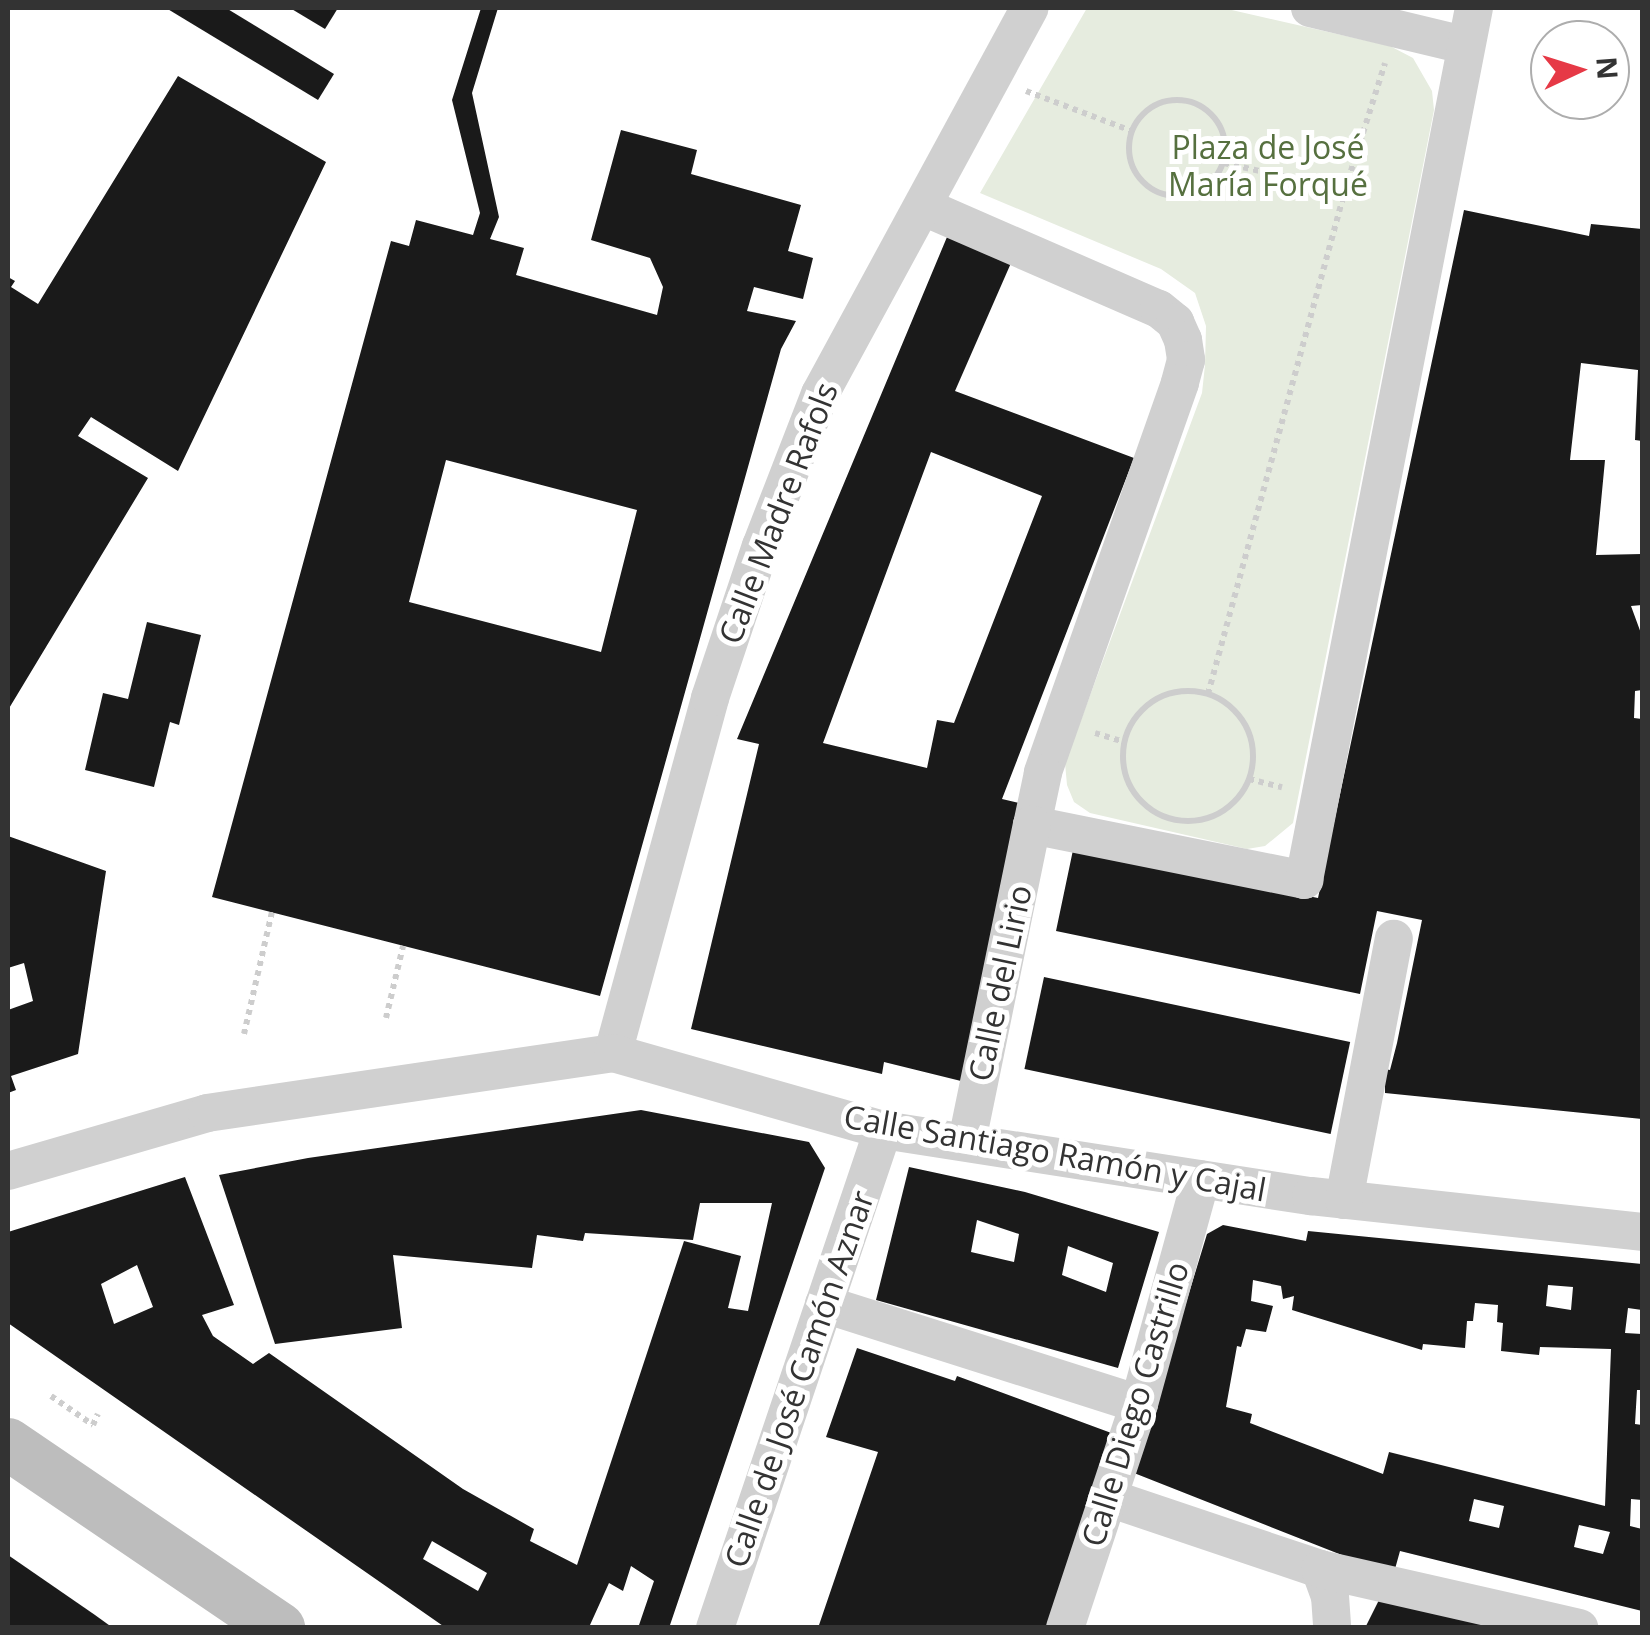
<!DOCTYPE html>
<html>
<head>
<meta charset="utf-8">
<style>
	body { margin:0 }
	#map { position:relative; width:1650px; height:1635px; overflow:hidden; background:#fff; font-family:"Open Sans",sans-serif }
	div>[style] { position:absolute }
	.green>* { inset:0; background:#e6ecdf }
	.building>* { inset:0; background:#1a1a1a; transform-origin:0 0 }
	.path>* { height:6px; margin-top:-3px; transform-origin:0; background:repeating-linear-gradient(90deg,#cdcdcd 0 5px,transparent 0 10px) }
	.path>.ring { margin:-3px; padding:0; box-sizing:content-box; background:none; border:6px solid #cdcdcd; border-radius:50% }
	.street>* { height:38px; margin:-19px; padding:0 19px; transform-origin:19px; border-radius:19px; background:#d0d0d0 }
	.secondary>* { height:52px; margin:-26px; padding:0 26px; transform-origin:26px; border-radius:26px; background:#bdbdbd }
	span { translate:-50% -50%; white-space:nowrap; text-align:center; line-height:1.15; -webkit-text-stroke:10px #fff; paint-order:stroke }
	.park-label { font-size:32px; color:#56703f }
	.street-label { font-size:32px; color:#333 }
	.frame { position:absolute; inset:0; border:10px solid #333; pointer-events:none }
	.north { position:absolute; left:1530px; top:20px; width:100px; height:100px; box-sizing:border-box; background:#fff; border:2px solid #adadad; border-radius:50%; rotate:86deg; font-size:28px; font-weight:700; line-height:40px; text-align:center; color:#333 }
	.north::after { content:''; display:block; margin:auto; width:35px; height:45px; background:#e63946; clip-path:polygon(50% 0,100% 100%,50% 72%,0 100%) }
</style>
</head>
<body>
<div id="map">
	<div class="green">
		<div style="clip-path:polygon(1087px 8px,1223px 8px,1390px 46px,1413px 58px,1432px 91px,1434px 110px,1293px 823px,1265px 846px,1247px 849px,1090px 813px,1074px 802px,1067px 785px,1065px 763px,1202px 393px,1205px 365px,1206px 326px,1195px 293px,1161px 269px,980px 193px)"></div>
	</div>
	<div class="building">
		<div style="clip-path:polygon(166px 8px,226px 8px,334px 74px,318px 100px)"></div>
		<div style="clip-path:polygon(290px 8px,338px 8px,325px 29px)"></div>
		<div style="clip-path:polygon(evenodd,481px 8px,498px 8px,472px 93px,499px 217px,490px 239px,524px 248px,516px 275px,657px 315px,663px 287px,650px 258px,591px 240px,621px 130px,697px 150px,691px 174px,801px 205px,788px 251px,813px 258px,803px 299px,754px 287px,747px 311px,796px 321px,781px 349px,600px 996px,212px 897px,391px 241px,409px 246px,416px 220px,473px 235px,480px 213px,452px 100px,481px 8px,446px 460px,637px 510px,601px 652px,409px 602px,446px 460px)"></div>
		<div style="clip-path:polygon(178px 76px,326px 162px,178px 471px,91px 417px,78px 436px,148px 478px,8px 710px,8px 277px,15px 281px,11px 287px,38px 304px)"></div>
		<div style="clip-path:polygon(1464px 210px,1589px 236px,1591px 224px,1642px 229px,1642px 441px,1635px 440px,1638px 370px,1581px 363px,1570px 460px,1605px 460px,1596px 555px,1642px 554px,1642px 605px,1631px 606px,1642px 636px,1642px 690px,1635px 691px,1634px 718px,1642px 719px,1642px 1119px,1385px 1093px,1385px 1069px,1390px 1070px,1397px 1043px,1422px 920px,1377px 911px,1360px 994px,1056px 931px,1073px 850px,1318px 898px)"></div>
		<div style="clip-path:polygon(evenodd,947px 237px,1011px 263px,955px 391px,1134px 458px,1002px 799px,1024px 804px,961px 1081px,884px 1062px,882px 1074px,691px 1029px,759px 744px,737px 739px,947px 237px,931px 452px,1042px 496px,954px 723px,937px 720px,927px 768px,823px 743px,931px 452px)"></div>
		<div style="clip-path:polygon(147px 622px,201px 635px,179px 725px,170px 722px,154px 787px,85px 770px,103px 693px,128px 699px)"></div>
		<div style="clip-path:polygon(8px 836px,106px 871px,78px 1054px,11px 1076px,16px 1090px,8px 1093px,8px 1010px,33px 1001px,24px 963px,8px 968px)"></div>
		<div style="left:1044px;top:977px;width:313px;height:94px;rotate:12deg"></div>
		<div style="clip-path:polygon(evenodd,641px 1110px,809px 1142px,825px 1168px,669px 1628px,638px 1628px,654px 1581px,631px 1566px,623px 1591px,609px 1583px,590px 1625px,594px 1628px,446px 1628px,8px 1323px,8px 1232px,185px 1177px,234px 1305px,202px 1315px,213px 1336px,253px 1364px,269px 1353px,463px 1489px,534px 1529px,530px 1541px,577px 1565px,684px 1241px,741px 1256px,728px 1308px,748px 1311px,772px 1203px,700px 1203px,693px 1240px,585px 1233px,583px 1241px,537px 1235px,532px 1268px,393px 1255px,402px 1328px,275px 1344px,219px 1175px,308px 1158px,641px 1110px,137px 1265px,153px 1307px,114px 1324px,101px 1284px,137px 1265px,641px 1110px,432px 1541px,487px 1573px,478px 1591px,423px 1559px,432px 1541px)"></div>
		<div style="clip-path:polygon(evenodd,909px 1167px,1025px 1192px,1159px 1232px,1118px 1368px,876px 1300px,909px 1167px,977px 1220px,1019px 1234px,1014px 1262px,971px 1252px,977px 1220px,909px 1167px,1068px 1246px,1113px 1263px,1106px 1292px,1062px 1275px,1068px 1246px)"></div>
		<div style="clip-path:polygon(evenodd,1223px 1225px,1306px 1241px,1308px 1231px,1642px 1264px,1642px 1310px,1628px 1308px,1625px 1333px,1642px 1334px,1642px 1390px,1637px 1390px,1635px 1424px,1642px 1425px,1642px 1500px,1631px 1499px,1630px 1526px,1642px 1529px,1642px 1611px,1400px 1551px,1395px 1569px,1357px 1561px,1134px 1473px,1207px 1234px,1223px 1225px,1253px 1280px,1281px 1286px,1283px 1299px,1294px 1296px,1292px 1310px,1422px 1350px,1423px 1344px,1465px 1348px,1467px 1321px,1473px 1321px,1475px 1303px,1498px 1305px,1497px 1322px,1503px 1323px,1501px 1351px,1539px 1355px,1540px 1347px,1611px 1349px,1605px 1506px,1389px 1452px,1383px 1474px,1250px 1423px,1252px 1414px,1226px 1407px,1237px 1346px,1241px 1347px,1246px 1329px,1266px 1332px,1273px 1306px,1251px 1301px,1253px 1280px,1223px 1225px,1548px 1285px,1573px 1287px,1571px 1310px,1546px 1306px,1548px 1285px,1223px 1225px,1474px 1499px,1504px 1506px,1499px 1528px,1469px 1521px,1474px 1499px,1223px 1225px,1579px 1525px,1610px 1532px,1603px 1554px,1574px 1547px,1579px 1525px)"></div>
		<div style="clip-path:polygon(857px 1348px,955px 1381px,957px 1376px,1114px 1434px,1048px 1628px,818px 1628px,878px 1452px,826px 1437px)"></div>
		<div style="clip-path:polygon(8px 1555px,95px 1615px,113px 1628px,8px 1628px)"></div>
		<div style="clip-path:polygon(1384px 1590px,1515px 1628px,1365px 1628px)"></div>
	</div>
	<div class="path">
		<div style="left:1026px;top:91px;width:113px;rotate:20.7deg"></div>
		<div class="ring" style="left:1129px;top:100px;width:90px;height:90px"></div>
		<div style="left:1224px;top:163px;width:124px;rotate:12.6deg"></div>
		<div class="ring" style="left:1123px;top:691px;width:124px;height:124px"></div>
		<div style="left:1208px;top:694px;width:522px;rotate:-74.79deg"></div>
		<div style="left:1345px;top:190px;width:133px;rotate:-72.5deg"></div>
		<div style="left:1095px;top:733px;width:31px;rotate:17deg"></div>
		<div style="left:1249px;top:779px;width:34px;rotate:14deg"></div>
		<div style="left:386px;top:1018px;width:74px;rotate:-76.7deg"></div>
		<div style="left:244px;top:1034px;width:125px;rotate:-77.1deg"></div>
		<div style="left:51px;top:1396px;width:51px;rotate:34.6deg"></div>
		<div style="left:93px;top:1425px;width:12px;rotate:-66deg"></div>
	</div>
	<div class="street">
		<div style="left:1310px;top:8px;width:158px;rotate:13.5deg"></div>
		<div style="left:924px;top:207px;width:256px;rotate:23.5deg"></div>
		<div style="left:1159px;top:309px;width:21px;rotate:39deg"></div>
		<div style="left:1175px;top:322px;width:20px;rotate:66deg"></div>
		<div style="left:1183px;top:340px;width:20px;rotate:81deg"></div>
		<div style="left:1186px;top:360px;width:24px;rotate:105deg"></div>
		<div style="left:1180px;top:383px;width:413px;rotate:109.4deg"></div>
		<div style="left:1043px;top:773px;width:53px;rotate:101.9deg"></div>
		<div style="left:1032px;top:825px;width:278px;rotate:11.4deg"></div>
		<div style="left:1304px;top:880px;width:888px;rotate:-78.97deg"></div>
		<div style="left:613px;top:1053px;width:368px;rotate:-74.7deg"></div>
		<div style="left:710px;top:698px;width:160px;rotate:-71.5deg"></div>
		<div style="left:761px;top:546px;width:163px;rotate:-68.8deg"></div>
		<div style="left:820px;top:394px;width:439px;rotate:-61.5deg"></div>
		<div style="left:967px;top:1141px;width:323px;rotate:-78.4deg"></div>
		<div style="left:8px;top:1171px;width:207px;rotate:-16.2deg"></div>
		<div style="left:207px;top:1113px;width:410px;rotate:-8.4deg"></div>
		<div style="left:613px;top:1053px;width:281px;rotate:15.9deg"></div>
		<div style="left:883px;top:1130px;width:433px;rotate:8.8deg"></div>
		<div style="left:1311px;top:1196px;width:333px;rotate:6.2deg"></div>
		<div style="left:1344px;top:1200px;width:266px;rotate:-79.2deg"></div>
		<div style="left:824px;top:1304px;width:330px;rotate:17.6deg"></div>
		<div style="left:1109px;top:1498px;width:223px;rotate:18.6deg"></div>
		<div style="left:1320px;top:1569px;width:29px;rotate:70deg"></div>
		<div style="left:1330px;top:1596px;width:32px;rotate:86deg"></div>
		<div style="left:1320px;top:1569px;width:266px;rotate:12.8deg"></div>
		<div style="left:715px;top:1628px;width:526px;rotate:-71.36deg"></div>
		<div style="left:1065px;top:1628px;width:236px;rotate:-71.7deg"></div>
		<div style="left:1139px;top:1404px;width:233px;rotate:-74.6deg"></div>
	</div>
	<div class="secondary">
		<div style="left:8px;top:1444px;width:328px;rotate:34.2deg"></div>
	</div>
	<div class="park-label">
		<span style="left:1268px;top:166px">Plaza de José<br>María Forqué</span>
	</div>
	<div class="street-label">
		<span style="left:778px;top:513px;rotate:-69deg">Calle Madre Rafols</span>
		<span style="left:1000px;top:983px;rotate:-78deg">Calle del Lirio</span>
		<span style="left:1055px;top:1153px;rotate:10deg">Calle Santiago Ramón y Cajal</span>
		<span style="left:799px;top:1379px;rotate:-71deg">Calle de José Camón Aznar</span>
		<span style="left:1135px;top:1404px;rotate:-73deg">Calle Diego Castrillo</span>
	</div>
	<div class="frame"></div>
	<div class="north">N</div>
</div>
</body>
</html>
